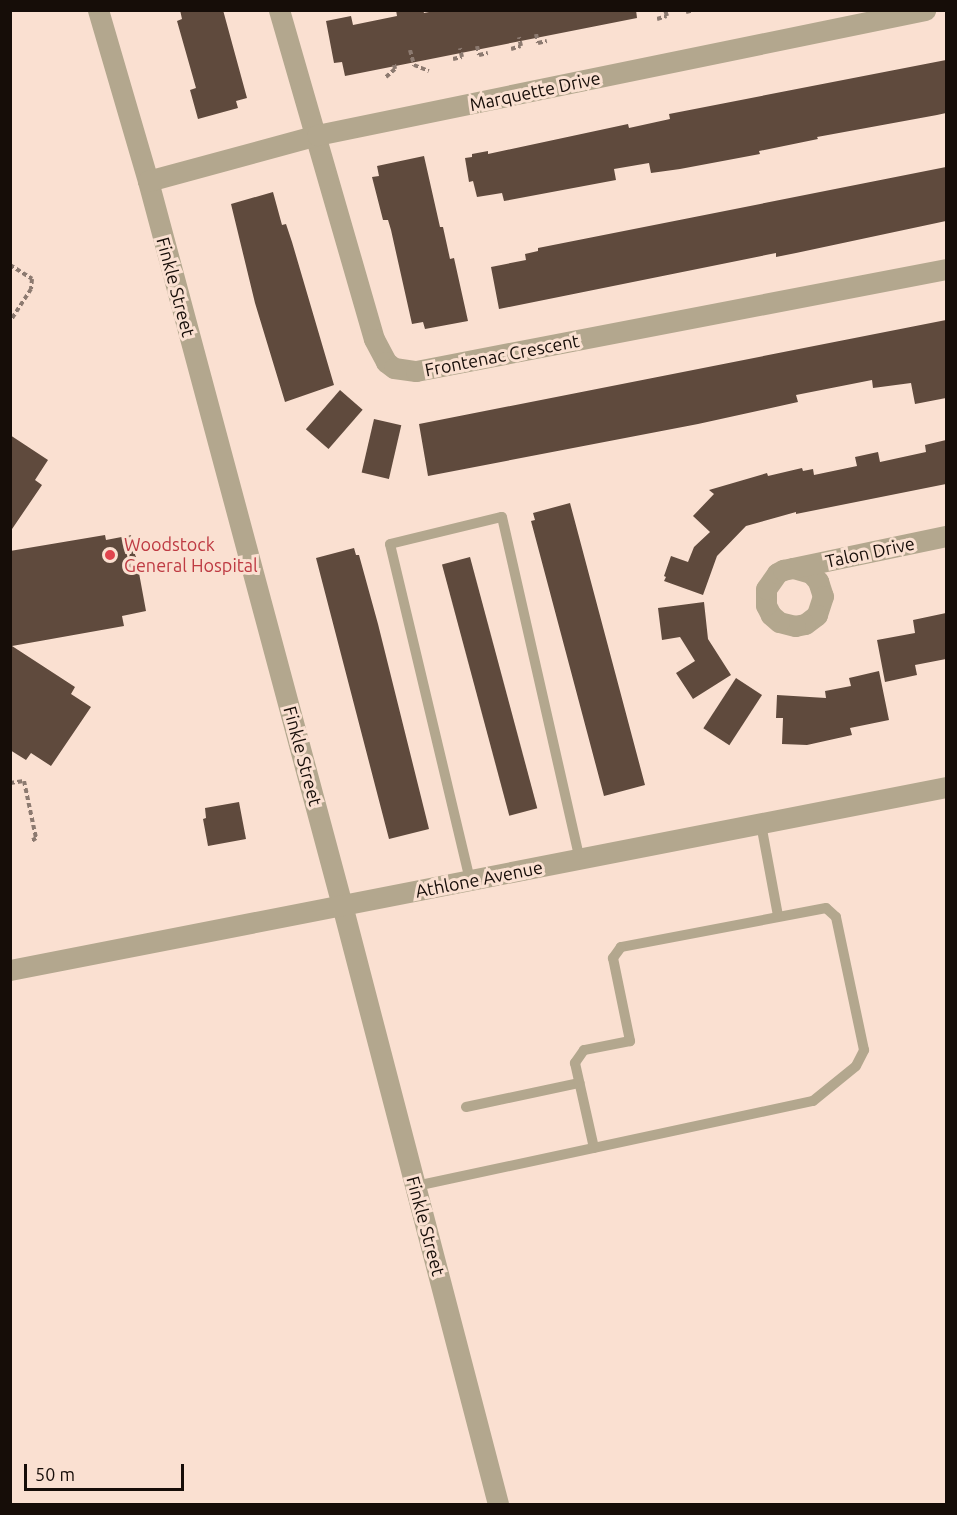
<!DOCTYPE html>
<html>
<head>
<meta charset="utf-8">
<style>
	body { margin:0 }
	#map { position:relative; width:957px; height:1515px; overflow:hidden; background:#fae0d1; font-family:Ubuntu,sans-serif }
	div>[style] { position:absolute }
	.building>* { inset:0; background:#5f4a3d; transform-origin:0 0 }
	.path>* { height:4px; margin-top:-2px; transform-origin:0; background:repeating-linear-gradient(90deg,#8c7a70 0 4.5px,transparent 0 7.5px) }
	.lane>* { height:10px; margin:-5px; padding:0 5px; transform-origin:5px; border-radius:5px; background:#b3a78e }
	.street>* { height:21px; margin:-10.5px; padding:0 10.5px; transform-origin:10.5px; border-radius:10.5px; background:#b3a78e }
	.dots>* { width:16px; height:16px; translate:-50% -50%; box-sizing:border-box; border:3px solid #fae0d1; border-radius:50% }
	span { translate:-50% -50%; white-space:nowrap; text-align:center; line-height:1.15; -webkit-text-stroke:6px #fae0d1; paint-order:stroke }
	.street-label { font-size:18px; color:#160d08 }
	.health-label { font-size:18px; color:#be3a42 }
	.left { translate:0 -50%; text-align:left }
	.frame { position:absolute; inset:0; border:12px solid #160d08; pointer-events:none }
	.scale { position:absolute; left:24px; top:1464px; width:160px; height:27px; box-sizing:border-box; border:3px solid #160d08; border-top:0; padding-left:8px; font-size:18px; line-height:21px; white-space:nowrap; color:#160d08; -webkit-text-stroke:4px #fae0d1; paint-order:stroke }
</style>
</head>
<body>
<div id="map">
	<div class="building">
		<div style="clip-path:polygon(180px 10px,223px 10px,247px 98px,236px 101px,238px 108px,198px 119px,190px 90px,196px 88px,177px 21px,182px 19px)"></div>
		<div style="clip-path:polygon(396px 10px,423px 10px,424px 13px,439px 10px,636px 10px,637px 18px,345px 76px,342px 62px,334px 63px,326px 21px,351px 16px,353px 25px,397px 16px)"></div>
		<div style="clip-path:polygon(946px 60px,946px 113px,937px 115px,817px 137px,818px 139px,759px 151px,760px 154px,680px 169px,651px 173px,649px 163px,614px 169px,616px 180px,504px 201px,502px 193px,477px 197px,473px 181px,469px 182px,465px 158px,472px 157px,472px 154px,488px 151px,488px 154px,628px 124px,629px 128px,670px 119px,669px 114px)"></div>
		<div style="clip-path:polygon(424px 156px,440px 227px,443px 227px,450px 259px,454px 258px,468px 321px,425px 329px,423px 322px,412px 324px,391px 230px,388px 220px,383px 220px,372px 177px,379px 176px,377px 166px)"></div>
		<div style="clip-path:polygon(946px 167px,946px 221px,796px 253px,776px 257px,776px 253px,499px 309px,491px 267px,526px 260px,525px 254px,538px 251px,538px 248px)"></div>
		<div style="clip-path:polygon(273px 192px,282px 225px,286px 224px,292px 242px,334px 385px,285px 402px,255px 303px,231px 204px)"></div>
		<div style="clip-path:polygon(946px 320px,946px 398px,915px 404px,911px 383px,873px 388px,872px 380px,796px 395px,798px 402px,698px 424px,428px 476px,419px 424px)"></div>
		<div style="left:340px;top:390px;width:30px;height:52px;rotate:41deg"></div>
		<div style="left:374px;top:419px;width:28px;height:55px;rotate:13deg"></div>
		<div style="clip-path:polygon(10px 435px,48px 460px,35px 480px,42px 485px,10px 532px)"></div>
		<div style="clip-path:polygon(946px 440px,946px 484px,796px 514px,796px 512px,746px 526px,717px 556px,703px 595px,664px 581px,666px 577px,664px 576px,671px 556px,688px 562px,694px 547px,710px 532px,693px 516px,714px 494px,709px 490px,767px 473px,768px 476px,802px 468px,803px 471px,813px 469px,814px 475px,857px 466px,855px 457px,878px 452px,880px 462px,926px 452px,925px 445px)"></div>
		<div style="clip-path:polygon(570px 503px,645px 785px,604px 796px,531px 521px,535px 520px,533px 513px)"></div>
		<div style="clip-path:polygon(105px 535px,106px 540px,132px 535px,146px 611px,122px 616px,124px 626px,12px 646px,75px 687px,71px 694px,91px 707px,51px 766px,31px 753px,26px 760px,10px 750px,10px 551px)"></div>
		<div style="clip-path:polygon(354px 548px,356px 555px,359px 555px,378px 624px,429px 829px,389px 839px,316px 558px)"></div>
		<div style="left:470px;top:557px;width:260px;height:29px;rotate:75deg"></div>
		<div style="clip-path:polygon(704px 602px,708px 639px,731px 675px,693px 699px,676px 673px,695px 661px,680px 637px,662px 640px,658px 608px)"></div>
		<div style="clip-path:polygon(946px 613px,946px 659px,915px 665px,917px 675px,885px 682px,877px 640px,915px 633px,913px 620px)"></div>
		<div style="clip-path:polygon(879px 671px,889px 720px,850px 728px,852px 735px,807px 745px,782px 744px,783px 718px,776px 718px,777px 695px,826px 698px,825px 691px,851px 686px,849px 678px)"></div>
		<div style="left:736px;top:678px;width:31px;height:60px;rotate:33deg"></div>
		<div style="clip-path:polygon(239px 802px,246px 839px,208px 846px,203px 819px,206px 818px,205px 808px)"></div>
	</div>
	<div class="path">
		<div style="left:686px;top:12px;width:8px;rotate:-14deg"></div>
		<div style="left:657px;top:19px;width:10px;rotate:-17deg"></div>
		<div style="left:667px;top:16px;width:6px;rotate:-108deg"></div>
		<div style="left:536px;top:34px;width:9px;rotate:77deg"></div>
		<div style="left:538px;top:43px;width:9px;rotate:-13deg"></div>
		<div style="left:477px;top:46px;width:9px;rotate:77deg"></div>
		<div style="left:479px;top:55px;width:9px;rotate:-13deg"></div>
		<div style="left:511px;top:49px;width:10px;rotate:-17deg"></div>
		<div style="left:521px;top:46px;width:9px;rotate:-103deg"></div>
		<div style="left:410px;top:50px;width:16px;rotate:75deg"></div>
		<div style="left:414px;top:65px;width:16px;rotate:22deg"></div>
		<div style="left:453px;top:59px;width:9px;rotate:-13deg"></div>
		<div style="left:462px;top:57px;width:9px;rotate:-103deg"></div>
		<div style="left:386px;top:77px;width:12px;rotate:-42deg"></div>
		<div style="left:395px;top:69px;width:5px;rotate:-101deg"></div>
		<div style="left:10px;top:265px;width:26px;rotate:32deg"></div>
		<div style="left:32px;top:279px;width:10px;rotate:96deg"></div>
		<div style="left:31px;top:289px;width:38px;rotate:123deg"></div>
		<div style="left:10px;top:783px;width:14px;rotate:-8deg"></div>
		<div style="left:24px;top:781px;width:58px;rotate:78.1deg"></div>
		<div style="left:36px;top:838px;width:7px;rotate:146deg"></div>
	</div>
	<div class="lane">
		<div style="left:761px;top:824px;width:94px;rotate:79.5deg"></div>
		<div style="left:470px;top:880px;width:345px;rotate:-103.4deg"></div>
		<div style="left:390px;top:544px;width:115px;rotate:-13.6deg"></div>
		<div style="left:502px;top:517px;width:352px;rotate:77.2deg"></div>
		<div style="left:466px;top:1107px;width:116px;rotate:-12deg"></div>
		<div style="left:416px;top:1186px;width:406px;rotate:-12.1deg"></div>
		<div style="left:813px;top:1101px;width:55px;rotate:-39.1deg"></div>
		<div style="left:856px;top:1066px;width:18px;rotate:-63deg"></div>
		<div style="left:864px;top:1050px;width:136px;rotate:-101.9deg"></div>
		<div style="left:836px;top:917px;width:13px;rotate:-138deg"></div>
		<div style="left:826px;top:908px;width:209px;rotate:169.2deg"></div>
		<div style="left:621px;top:947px;width:14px;rotate:126deg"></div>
		<div style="left:613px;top:958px;width:85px;rotate:78.4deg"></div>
		<div style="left:630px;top:1041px;width:47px;rotate:168.9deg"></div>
		<div style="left:584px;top:1050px;width:16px;rotate:125deg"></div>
		<div style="left:575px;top:1063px;width:87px;rotate:77.4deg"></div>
	</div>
	<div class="street">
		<div style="left:98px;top:10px;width:178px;rotate:73.7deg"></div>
		<div style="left:148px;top:181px;width:750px;rotate:75deg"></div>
		<div style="left:342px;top:905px;width:619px;rotate:75.4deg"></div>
		<div style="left:279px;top:10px;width:342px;rotate:73.9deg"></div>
		<div style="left:374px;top:339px;width:26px;rotate:62deg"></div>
		<div style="left:386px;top:362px;width:10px;rotate:37deg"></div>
		<div style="left:394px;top:368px;width:22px;rotate:8deg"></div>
		<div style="left:416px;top:371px;width:540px;rotate:-10.89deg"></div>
		<div style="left:148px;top:181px;width:175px;rotate:-15.2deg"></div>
		<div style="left:317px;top:135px;width:621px;rotate:-11.62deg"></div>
		<div style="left:793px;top:568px;width:19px;rotate:16deg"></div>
		<div style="left:811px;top:573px;width:11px;rotate:49deg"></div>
		<div style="left:818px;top:581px;width:16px;rotate:72deg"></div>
		<div style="left:823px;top:596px;width:20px;rotate:108deg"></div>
		<div style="left:817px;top:615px;width:15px;rotate:143deg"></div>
		<div style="left:805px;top:624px;width:10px;rotate:169deg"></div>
		<div style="left:795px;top:626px;width:16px;rotate:-166deg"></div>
		<div style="left:779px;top:622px;width:11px;rotate:-139deg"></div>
		<div style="left:771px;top:615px;width:11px;rotate:-117deg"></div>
		<div style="left:766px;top:605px;width:16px;rotate:-90deg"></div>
		<div style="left:766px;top:589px;width:19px;rotate:-55deg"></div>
		<div style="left:777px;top:573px;width:7px;rotate:-27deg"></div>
		<div style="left:783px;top:570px;width:167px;rotate:-11.8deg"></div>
		<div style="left:10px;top:970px;width:954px;rotate:-11.06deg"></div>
	</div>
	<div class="dots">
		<div style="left:110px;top:555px;background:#e0444e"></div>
	</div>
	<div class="street-label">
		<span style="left:535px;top:91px;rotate:-12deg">Marquette Drive</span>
		<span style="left:176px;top:287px;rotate:75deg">Finkle Street</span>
		<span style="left:502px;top:355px;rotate:-11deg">Frontenac Crescent</span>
		<span style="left:870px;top:552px;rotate:-12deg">Talon Drive</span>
		<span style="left:303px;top:756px;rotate:75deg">Finkle Street</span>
		<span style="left:479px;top:879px;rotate:-11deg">Athlone Avenue</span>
		<span style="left:426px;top:1226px;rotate:75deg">Finkle Street</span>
	</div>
	<div class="health-label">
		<span class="left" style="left:124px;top:555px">Woodstock<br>General Hospital</span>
	</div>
	<div class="frame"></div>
	<div class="scale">50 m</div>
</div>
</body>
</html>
